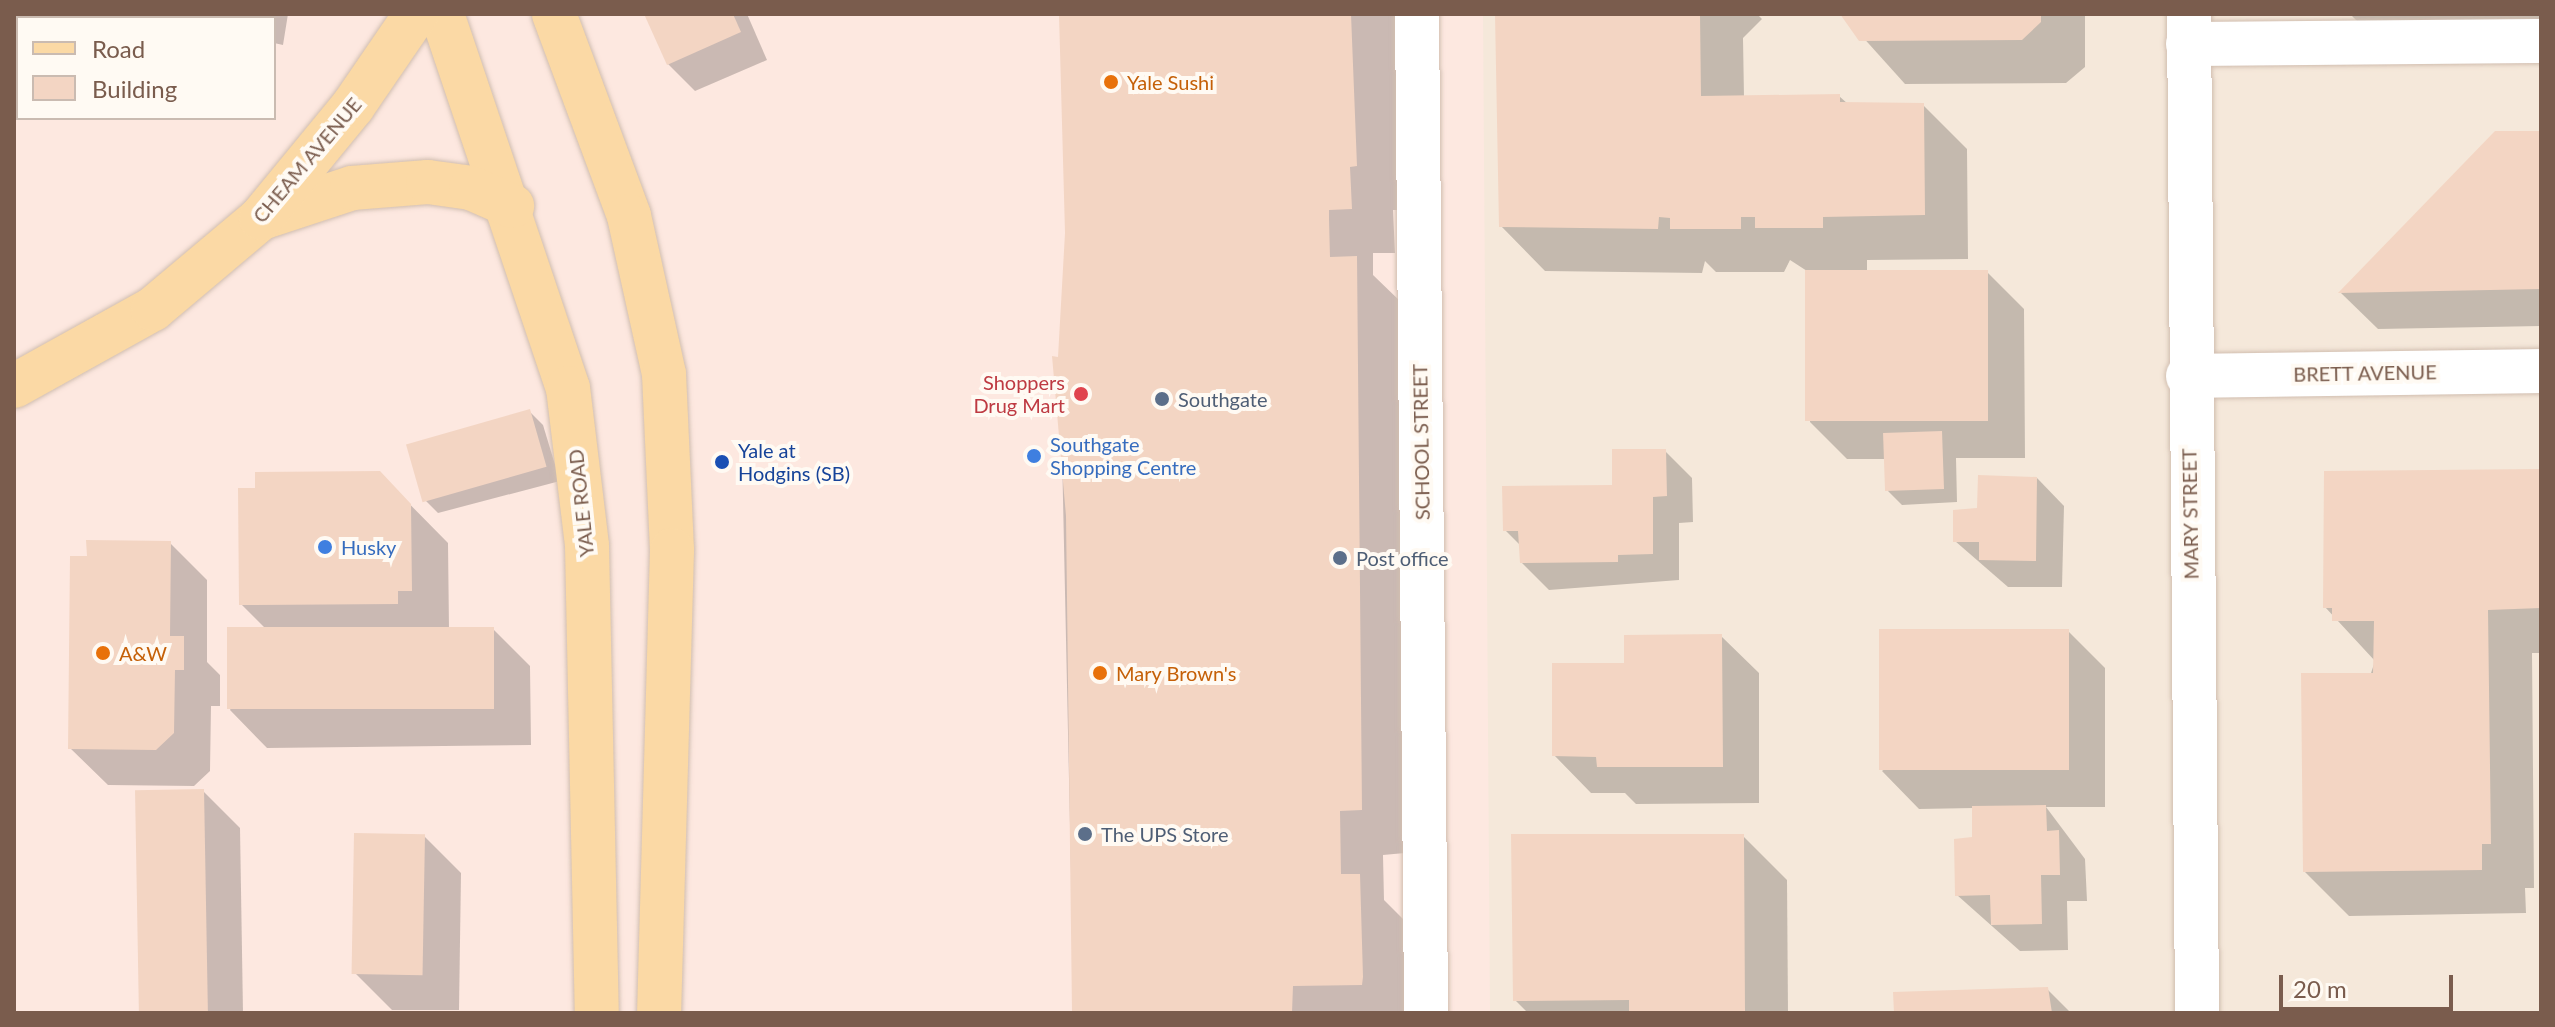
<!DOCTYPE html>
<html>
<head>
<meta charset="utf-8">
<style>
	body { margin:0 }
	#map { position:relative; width:2555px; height:1027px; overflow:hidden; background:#fdf6ec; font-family:Lato,sans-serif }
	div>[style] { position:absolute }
	.residential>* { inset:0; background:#f5e8da; transform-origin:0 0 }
	.commercial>* { inset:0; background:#fde8e0 }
	.shadow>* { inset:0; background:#0003; transform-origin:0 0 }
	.building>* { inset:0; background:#f3d5c3; transform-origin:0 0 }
	.roads { filter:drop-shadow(0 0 2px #d1beb0) drop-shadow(0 0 2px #d1beb0) }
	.minor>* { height:44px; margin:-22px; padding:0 22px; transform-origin:22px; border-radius:22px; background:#fff }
	.major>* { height:44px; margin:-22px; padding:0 22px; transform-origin:22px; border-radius:22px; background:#fbd9a5 }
	.dots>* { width:22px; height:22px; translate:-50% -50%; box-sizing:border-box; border:4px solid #fffaf3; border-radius:50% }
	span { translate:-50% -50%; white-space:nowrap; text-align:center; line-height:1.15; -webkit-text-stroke:8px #fffaf3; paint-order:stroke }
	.food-label { font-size:20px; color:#c56008 }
	.left { translate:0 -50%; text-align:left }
	.street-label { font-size:20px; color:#7a5c4d }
	.health-label { font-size:20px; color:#be3a42 }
	.right { translate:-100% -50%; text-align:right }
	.service-label { font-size:20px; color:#4e5e75 }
	.shop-label { font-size:20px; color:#366cbe }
	.transit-label { font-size:20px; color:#164399 }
	.frame { position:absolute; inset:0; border:16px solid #7a5c4d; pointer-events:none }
	.legend { position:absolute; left:16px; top:16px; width:260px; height:104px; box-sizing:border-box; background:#fffaf3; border:2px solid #cabbb1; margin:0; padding:10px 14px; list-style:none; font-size:24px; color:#7a5c4d }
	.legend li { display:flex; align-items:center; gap:16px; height:40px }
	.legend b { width:40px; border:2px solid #cabbb1 }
	.scale { position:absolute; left:2279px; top:975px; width:174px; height:36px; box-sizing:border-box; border:4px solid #7a5c4d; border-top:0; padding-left:10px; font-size:24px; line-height:28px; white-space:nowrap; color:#7a5c4d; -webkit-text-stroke:6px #fffaf3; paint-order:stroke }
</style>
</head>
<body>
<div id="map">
	<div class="residential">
		<div style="left:1483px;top:14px;width:1058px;height:999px"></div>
	</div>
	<div class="commercial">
		<div style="clip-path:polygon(evenodd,14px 14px,1483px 14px,1490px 1013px,14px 1013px,14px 14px,18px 18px,274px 18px,274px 118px,18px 118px,18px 18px)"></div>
	</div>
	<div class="shadow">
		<div style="left:64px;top:14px;width:64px;height:4px"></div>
		<div style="clip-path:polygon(155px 14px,288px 14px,283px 45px,274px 43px,274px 18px)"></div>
		<div style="clip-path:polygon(646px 14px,747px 14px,767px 60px,695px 91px,668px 64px)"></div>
		<div style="clip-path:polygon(1065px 14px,1397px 14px,1400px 210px,1393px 210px,1395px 253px,1373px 253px,1373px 275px,1401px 302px,1405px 853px,1383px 855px,1384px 900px,1404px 920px,1406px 1013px,1074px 1013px,1060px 359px,1067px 234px)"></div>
		<div style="clip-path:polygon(1497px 14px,1757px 14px,1762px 19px,1743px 38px,1744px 97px,1839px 96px,1848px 104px,1923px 105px,1967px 149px,1968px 259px,1867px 260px,1867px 273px,1987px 272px,2024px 309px,2025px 458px,1956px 458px,1957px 502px,1902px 505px,1888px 491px,1887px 459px,1847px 459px,1810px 422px,1807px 271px,1790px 260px,1784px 272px,1716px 272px,1705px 261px,1702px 273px,1545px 271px,1501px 226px)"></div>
		<div style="clip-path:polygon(1842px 14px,2085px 14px,2085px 67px,2066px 83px,1905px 84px)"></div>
		<div style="clip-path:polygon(2350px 14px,2541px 14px,2541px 26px,2365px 29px)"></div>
		<div style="clip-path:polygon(2541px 133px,2541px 326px,2378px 329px,2341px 293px)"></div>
		<div style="clip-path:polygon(529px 411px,543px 425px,560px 481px,438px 513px,424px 499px)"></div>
		<div style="clip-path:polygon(1665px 451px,1692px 478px,1693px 522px,1679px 523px,1679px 580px,1549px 590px,1522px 563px,1521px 546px,1505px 530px,1614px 487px)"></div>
		<div style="clip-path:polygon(2541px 471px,2541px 653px,2532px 653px,2534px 888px,2525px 888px,2526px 913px,2349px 916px,2305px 872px,2375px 661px,2325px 607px)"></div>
		<div style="clip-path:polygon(379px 473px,448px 543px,449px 629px,493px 629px,530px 666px,531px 745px,267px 748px,230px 710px,268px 631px,241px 604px,257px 490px)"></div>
		<div style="clip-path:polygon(2037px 478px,2064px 506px,2062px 587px,2008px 587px,1955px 541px,1979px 510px)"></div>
		<div style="clip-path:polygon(170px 543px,207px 580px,207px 662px,220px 675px,220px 706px,211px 706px,210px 771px,194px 786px,108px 785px,70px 748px)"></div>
		<div style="clip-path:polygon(2068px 631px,2105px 668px,2105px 807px,2046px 807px,2085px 859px,2087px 901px,2067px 901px,2068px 950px,2020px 951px,1957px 895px,1974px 839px,1974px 808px,1919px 809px,1882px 771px)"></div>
		<div style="clip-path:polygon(1721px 636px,1759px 673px,1759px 803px,1636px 804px,1625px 793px,1591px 793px,1554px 755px)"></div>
		<div style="clip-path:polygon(203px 791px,240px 828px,243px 1013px,140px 1013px)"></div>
		<div style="clip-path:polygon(424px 836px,461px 873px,459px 1010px,392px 1010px,355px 973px)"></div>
		<div style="clip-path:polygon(1743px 836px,1787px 880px,1788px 1013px,1528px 1013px,1515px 1000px)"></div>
		<div style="clip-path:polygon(2047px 989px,2071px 1013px,1896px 1013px)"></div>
	</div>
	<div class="building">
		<div style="left:58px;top:14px;width:57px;height:4px"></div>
		<div style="clip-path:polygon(172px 14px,273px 14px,272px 18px)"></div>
		<div style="clip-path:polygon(644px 14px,733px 14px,741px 32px,667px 65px)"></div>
		<div style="clip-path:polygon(1059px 14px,1351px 14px,1357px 166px,1350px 167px,1352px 209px,1329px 210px,1329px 219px,1330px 257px,1357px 256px,1362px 810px,1340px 811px,1341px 874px,1360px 874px,1363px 977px,1362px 985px,1293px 986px,1292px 1013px,1072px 1013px,1066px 516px,1052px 356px,1058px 357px,1065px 233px)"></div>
		<div style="clip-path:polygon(1495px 14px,1700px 14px,1701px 96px,1840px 94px,1840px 102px,1924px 103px,1925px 215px,1823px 217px,1823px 228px,1755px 228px,1755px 217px,1741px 217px,1741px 229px,1670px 229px,1670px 218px,1659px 217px,1658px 229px,1499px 227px)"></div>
		<div style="clip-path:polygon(1840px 14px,2041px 14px,2041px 22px,2022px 40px,1859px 41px)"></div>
		<div style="clip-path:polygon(2495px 131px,2541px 131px,2541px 289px,2338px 293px)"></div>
		<div style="left:1988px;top:270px;width:151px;height:183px;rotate:90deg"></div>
		<div style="left:530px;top:409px;width:60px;height:129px;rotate:74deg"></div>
		<div style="left:1942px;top:431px;width:58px;height:59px;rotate:88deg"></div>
		<div style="clip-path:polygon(1612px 449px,1666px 449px,1667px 496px,1653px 497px,1653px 554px,1618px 555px,1618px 562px,1520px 563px,1518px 531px,1503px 531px,1502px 486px,1612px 485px)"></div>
		<div style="clip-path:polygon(2541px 469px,2541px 608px,2488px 610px,2491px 844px,2482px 844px,2482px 870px,2303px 872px,2301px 673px,2373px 673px,2374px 621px,2332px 621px,2332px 608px,2323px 608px,2324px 471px)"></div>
		<div style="clip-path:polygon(380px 471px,411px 504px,412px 591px,398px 591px,398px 604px,239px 605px,238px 488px,255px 488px,255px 472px)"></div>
		<div style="clip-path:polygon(1978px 475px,2037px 477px,2036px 561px,1979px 560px,1979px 542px,1953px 542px,1953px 510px,1977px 508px)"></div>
		<div style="clip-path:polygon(86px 540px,171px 541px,170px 636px,184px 636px,184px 670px,175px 670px,174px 733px,156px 750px,68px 749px,70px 556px,87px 556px)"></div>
		<div style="left:494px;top:627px;width:82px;height:267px;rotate:90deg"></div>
		<div style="left:2069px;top:629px;width:141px;height:190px;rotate:90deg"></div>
		<div style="clip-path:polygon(1722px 634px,1723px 767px,1597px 767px,1596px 757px,1552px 756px,1552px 663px,1624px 663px,1624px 635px)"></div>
		<div style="left:204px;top:789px;width:224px;height:69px;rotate:89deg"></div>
		<div style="clip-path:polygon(2046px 805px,2047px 831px,2059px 830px,2060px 875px,2041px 875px,2042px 924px,1991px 925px,1990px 895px,1955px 896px,1954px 839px,1972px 837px,1972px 806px)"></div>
		<div style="left:354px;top:833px;width:71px;height:141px;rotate:1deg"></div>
		<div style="clip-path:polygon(1511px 834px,1744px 834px,1745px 1013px,1629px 1013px,1629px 1000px,1513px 1001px)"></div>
		<div style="clip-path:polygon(2048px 987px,2052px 1013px,1894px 1013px,1893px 992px)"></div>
	</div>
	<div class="roads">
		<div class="minor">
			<div style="left:1417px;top:14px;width:999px;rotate:89.48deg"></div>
			<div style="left:2189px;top:14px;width:999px;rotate:89.54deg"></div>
			<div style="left:2188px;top:44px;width:353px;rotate:-0.5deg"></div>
			<div style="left:2188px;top:376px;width:353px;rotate:-0.8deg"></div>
		</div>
		<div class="major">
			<div style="left:442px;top:14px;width:395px;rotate:71.4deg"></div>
			<div style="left:568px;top:388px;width:159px;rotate:83.1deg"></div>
			<div style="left:587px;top:546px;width:467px;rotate:88.8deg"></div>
			<div style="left:554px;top:14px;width:215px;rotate:69.6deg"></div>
			<div style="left:629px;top:216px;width:162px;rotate:77.5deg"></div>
			<div style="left:664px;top:374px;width:176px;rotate:87.4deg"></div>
			<div style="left:672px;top:550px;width:463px;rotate:91.6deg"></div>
			<div style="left:261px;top:218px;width:96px;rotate:-18.2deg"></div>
			<div style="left:352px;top:188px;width:76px;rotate:-4.5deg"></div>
			<div style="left:428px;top:182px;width:43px;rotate:7.9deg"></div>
			<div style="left:471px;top:188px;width:45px;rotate:23.7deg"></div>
			<div style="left:14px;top:386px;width:159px;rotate:-29deg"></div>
			<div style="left:153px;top:309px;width:141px;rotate:-40.1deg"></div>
			<div style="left:261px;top:218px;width:145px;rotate:-50.6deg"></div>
			<div style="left:353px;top:106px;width:112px;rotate:-55.6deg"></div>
		</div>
	</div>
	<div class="dots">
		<div style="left:1111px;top:82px;background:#e8710a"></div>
		<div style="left:1081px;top:394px;background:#e0444e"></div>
		<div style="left:1162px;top:399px;background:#5c6f8a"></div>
		<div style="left:1034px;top:456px;background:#3f7fe0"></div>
		<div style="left:722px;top:462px;background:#1a4fb4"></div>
		<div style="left:325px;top:547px;background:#3f7fe0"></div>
		<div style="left:1340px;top:558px;background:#5c6f8a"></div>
		<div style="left:103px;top:653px;background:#e8710a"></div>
		<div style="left:1100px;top:673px;background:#e8710a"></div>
		<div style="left:1085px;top:834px;background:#5c6f8a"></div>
	</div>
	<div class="food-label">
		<span class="left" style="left:1127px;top:82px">Yale Sushi</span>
		<span class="left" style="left:119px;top:653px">A&amp;W</span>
		<span class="left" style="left:1116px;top:673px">Mary Brown's</span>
	</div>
	<div class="street-label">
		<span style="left:307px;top:160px;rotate:-50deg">CHEAM AVENUE</span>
		<span style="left:2365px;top:373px;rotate:-1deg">BRETT AVENUE</span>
		<span style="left:1421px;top:442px;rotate:-91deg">SCHOOL STREET</span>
		<span style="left:581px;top:503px;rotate:-96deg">YALE ROAD</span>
		<span style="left:2190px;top:514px;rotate:-91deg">MARY STREET</span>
	</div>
	<div class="health-label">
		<span class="right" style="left:1065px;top:394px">Shoppers<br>Drug Mart</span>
	</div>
	<div class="service-label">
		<span class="left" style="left:1178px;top:399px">Southgate</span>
		<span class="left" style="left:1356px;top:558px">Post office</span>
		<span class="left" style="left:1101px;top:834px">The UPS Store</span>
	</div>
	<div class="shop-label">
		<span class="left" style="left:1050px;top:456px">Southgate<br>Shopping Centre</span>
		<span class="left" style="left:341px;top:547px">Husky</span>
	</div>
	<div class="transit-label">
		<span class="left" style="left:738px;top:462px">Yale at<br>Hodgins (SB)</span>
	</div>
	<div class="frame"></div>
	<ul class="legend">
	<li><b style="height:10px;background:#fbd9a5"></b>Road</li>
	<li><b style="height:22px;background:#f3d5c3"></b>Building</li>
	</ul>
	<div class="scale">20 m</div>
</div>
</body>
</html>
